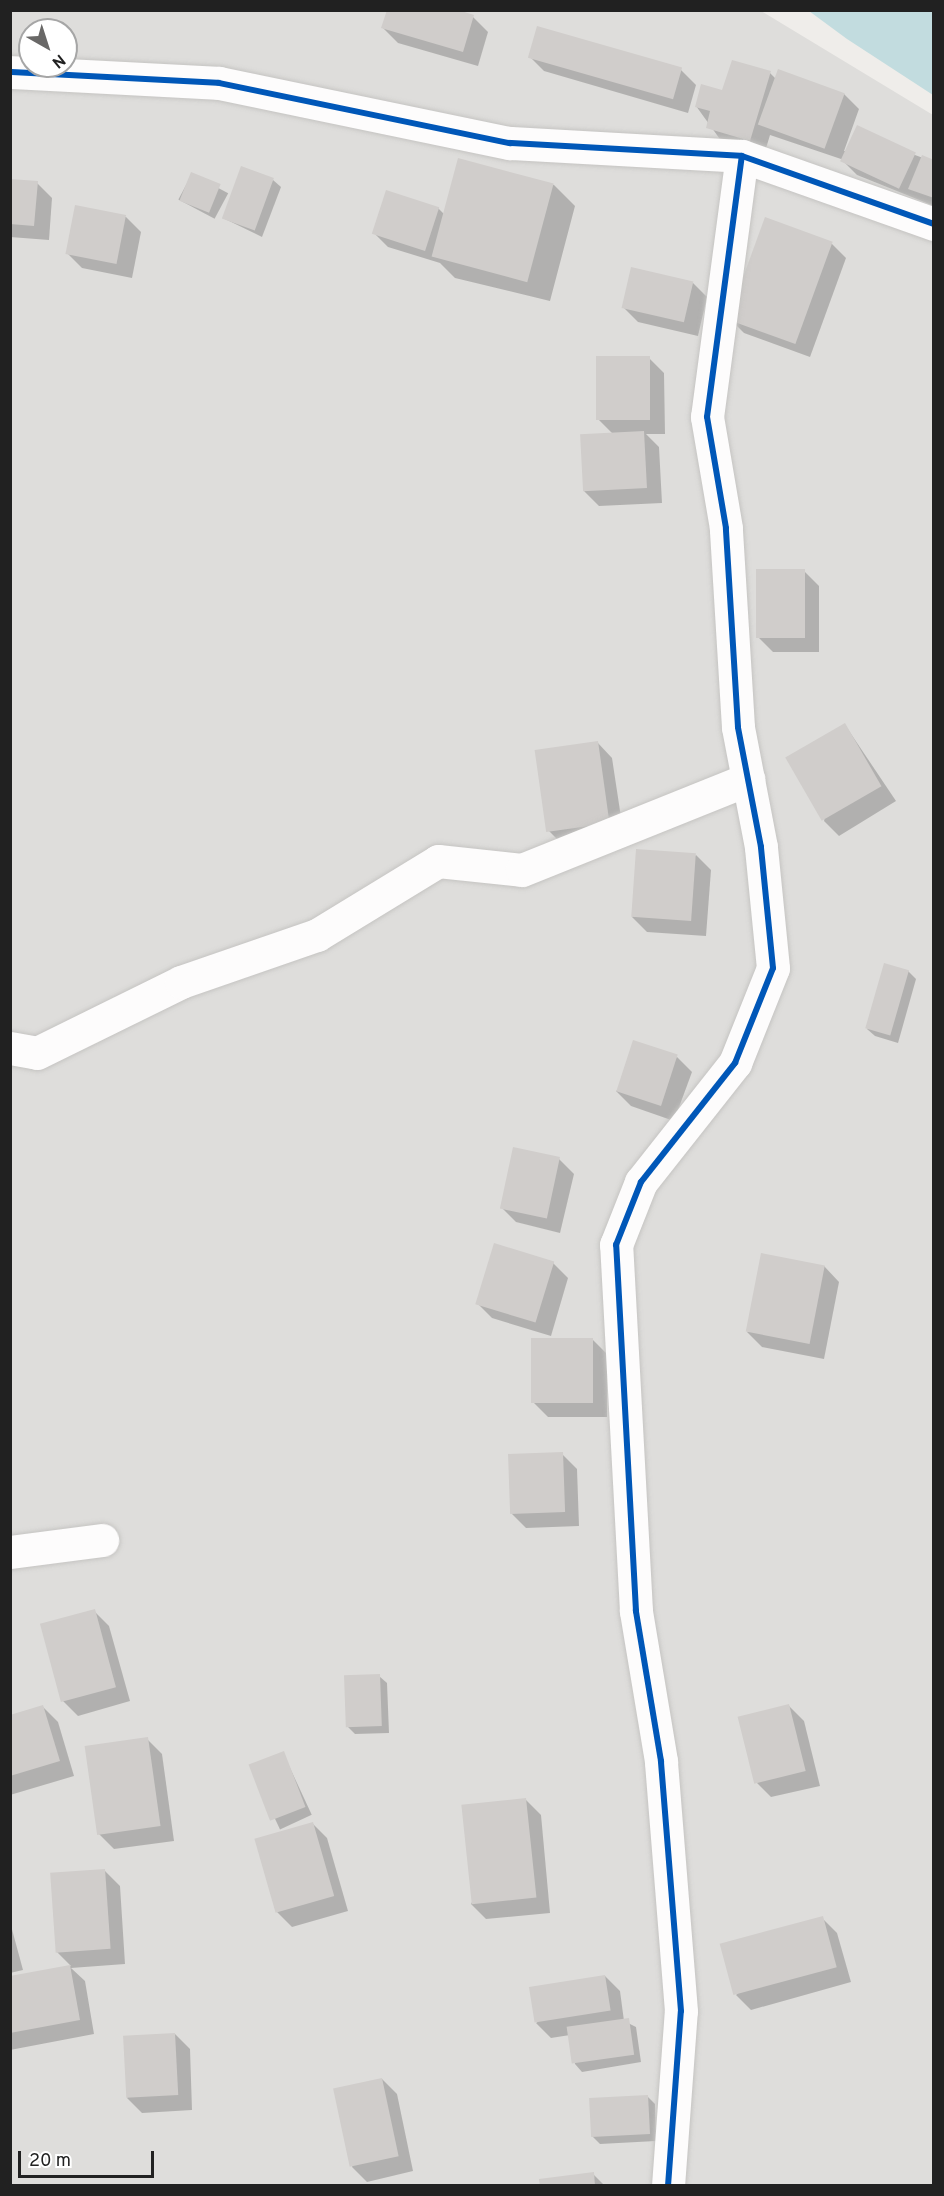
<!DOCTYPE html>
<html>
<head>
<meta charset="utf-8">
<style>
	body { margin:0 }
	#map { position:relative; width:944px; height:2196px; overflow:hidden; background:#efedea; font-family:Overpass,sans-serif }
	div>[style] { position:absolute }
	.residential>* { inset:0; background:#dedddb }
	.water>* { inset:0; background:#c2dcdf }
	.shadow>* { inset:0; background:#0003; transform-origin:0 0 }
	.building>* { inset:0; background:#d0cdcb; transform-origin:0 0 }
	.roads { filter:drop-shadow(0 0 2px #c5c4c2) drop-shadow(0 0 2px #c5c4c2) }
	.minor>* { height:33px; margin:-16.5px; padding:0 16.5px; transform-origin:16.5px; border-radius:16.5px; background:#fdfcfc }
	.cycleway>* { height:6px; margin:-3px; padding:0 3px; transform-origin:3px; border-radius:3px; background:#0057b8 }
	span { translate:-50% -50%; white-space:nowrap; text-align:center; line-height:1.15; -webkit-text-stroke:4.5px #fff; paint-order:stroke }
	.frame { position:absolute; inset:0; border:12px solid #212121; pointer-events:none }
	.north { position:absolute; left:18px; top:18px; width:60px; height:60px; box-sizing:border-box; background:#fff; border:2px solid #a6a6a6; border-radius:50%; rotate:141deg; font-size:16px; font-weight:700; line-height:24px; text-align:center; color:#212121 }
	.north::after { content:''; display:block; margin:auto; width:21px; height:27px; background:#696867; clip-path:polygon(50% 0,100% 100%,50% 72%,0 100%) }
	.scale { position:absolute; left:18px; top:2151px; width:136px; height:27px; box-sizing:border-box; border:3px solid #212121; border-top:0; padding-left:8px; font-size:18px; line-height:21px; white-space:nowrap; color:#212121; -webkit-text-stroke:4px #fff; paint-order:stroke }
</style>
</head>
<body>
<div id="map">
	<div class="residential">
		<div style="clip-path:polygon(evenodd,11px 11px,761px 11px,933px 115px,933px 2185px,11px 2186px,11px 11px,30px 30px,66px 30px,66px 66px,30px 66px,30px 30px)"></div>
	</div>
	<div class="water">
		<div style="clip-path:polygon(809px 11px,933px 11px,933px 95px,847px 39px)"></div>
	</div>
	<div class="shadow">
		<div style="clip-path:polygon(473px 17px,488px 32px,478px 66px,398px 43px,383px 28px)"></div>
		<div style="clip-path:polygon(529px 56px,681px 70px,696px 85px,688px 113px,544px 71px)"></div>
		<div style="clip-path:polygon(770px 73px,776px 79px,844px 94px,859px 109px,844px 151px,915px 155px,934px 162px,934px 206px,857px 175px,841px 159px,770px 135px,764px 155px,722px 142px,696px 106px)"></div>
		<div style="clip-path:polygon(459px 160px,554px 185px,575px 206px,550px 301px,455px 278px,440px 263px,388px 247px,373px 232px,438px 208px,445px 215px)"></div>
		<div style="left:192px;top:174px;width:41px;height:29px;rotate:28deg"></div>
		<div style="clip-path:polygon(273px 180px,281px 187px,262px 237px,223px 218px)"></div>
		<div style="clip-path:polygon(10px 181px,37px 183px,52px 198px,49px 240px,10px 237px)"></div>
		<div style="clip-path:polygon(77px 207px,126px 217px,141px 232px,132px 278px,82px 268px,67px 253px)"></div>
		<div style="clip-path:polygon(831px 243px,846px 258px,810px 357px,744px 333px,729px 318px)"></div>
		<div style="clip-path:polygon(692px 282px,707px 297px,698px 336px,638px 322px,623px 307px)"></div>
		<div style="clip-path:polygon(649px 358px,664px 373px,665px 434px,646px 434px,659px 447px,662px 503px,599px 506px,584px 491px,613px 434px,598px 419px)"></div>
		<div style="clip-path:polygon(804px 571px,819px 586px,819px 652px,773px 652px,758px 637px)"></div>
		<div style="clip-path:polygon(845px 725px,896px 801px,839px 836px,824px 821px)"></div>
		<div style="clip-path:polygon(597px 742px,612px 758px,624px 837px,564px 846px,549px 831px)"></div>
		<div style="clip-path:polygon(696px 855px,711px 870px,706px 936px,647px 932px,632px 917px)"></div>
		<div style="clip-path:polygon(908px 971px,916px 979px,898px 1043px,875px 1036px,867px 1029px)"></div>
		<div style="clip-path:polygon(677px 1057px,692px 1072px,674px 1121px,631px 1106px,616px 1091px)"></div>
		<div style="clip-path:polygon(559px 1159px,574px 1174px,560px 1233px,516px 1222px,501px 1207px)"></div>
		<div style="clip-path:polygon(553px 1263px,568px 1278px,551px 1336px,492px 1318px,477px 1303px)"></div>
		<div style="clip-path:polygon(824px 1266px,839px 1282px,824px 1359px,762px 1347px,747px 1332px)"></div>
		<div style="clip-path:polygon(592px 1339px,607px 1354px,607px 1417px,548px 1417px,533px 1402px)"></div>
		<div style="clip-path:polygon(562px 1454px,577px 1469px,579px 1526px,526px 1528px,511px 1513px)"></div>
		<div style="clip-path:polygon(94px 1611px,109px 1626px,130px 1701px,78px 1716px,63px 1701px)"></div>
		<div style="clip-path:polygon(379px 1676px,387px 1683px,389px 1733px,355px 1734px,347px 1726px)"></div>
		<div style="clip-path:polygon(789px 1706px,804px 1721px,820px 1786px,771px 1797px,756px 1782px)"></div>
		<div style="clip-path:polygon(43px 1707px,58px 1722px,74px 1776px,10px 1795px,10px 1716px)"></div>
		<div style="clip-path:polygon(147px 1739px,162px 1754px,174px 1841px,114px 1849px,99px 1834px)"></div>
		<div style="left:283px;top:1753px;width:68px;height:35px;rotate:65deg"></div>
		<div style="clip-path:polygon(526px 1800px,541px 1815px,550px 1913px,486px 1919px,471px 1904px)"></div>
		<div style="clip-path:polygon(312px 1823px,327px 1838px,348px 1911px,292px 1927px,277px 1912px)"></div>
		<div style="clip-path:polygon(105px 1871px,120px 1886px,125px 1964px,71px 1968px,85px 1981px,94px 2034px,10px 2050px,10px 1978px,71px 1966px,57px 1952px)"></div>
		<div style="clip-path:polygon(822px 1918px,837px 1933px,851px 1982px,751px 2010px,736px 1995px)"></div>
		<div style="clip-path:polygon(10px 1922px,23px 1970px,10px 1973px)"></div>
		<div style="clip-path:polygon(605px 1976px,620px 1991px,624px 2021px,636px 2027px,641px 2062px,582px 2072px,575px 2064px,570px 2035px,551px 2038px,536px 2023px)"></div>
		<div style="clip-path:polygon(175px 2034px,190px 2049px,192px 2110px,142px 2113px,127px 2098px)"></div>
		<div style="clip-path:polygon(382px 2079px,397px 2094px,413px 2171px,367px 2182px,352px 2167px)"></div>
		<div style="clip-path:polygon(648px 2097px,655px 2104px,656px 2141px,600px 2144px,592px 2136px)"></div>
		<div style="clip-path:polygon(593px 2174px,605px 2186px,542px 2186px)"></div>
	</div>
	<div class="building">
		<div style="clip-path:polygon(387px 10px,458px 10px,474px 15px,463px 52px,381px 28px)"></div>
		<div style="left:537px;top:26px;width:151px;height:33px;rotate:16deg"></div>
		<div style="clip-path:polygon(732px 60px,771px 71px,750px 141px,706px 128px,710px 111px,695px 107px,701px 84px,722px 90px)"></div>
		<div style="left:778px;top:69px;width:71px;height:59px;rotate:20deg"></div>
		<div style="left:857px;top:125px;width:65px;height:40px;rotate:25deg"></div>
		<div style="clip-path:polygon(922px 155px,934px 160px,934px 198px,908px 189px)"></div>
		<div style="left:458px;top:158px;width:99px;height:102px;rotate:15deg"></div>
		<div style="left:241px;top:166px;width:35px;height:56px;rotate:20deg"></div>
		<div style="left:191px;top:172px;width:32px;height:31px;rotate:22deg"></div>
		<div style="clip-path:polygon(10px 179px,38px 181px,34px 226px,10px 224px)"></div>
		<div style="left:386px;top:190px;width:56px;height:46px;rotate:18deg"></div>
		<div style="left:75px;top:205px;width:52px;height:50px;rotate:11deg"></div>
		<div style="left:765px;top:217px;width:72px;height:109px;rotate:20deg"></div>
		<div style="left:631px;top:267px;width:64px;height:42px;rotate:13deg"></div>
		<div style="left:650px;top:356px;width:64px;height:54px;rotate:90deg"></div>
		<div style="left:644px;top:431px;width:57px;height:64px;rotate:87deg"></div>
		<div style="left:756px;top:569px;width:49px;height:69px"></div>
		<div style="left:845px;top:723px;width:73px;height:69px;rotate:60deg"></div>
		<div style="left:598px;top:741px;width:83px;height:64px;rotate:82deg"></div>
		<div style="left:636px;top:849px;width:60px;height:68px;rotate:4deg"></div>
		<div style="left:884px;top:963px;width:26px;height:68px;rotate:16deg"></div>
		<div style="left:633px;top:1040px;width:47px;height:54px;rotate:18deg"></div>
		<div style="left:513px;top:1147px;width:48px;height:63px;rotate:12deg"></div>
		<div style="left:494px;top:1243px;width:63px;height:64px;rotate:17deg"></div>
		<div style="left:761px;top:1253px;width:65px;height:80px;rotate:11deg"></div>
		<div style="left:531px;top:1338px;width:62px;height:65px"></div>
		<div style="left:563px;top:1452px;width:60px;height:55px;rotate:88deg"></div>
		<div style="left:95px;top:1609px;width:81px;height:57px;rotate:75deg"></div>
		<div style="left:380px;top:1674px;width:52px;height:36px;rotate:88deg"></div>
		<div style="left:789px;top:1704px;width:69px;height:53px;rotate:76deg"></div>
		<div style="clip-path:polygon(43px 1705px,60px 1761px,10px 1776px,10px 1715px)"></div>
		<div style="left:148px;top:1737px;width:90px;height:64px;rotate:82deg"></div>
		<div style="left:284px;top:1751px;width:60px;height:38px;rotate:69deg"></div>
		<div style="left:526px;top:1798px;width:100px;height:65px;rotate:84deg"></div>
		<div style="left:313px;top:1822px;width:77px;height:61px;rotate:74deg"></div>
		<div style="left:105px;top:1869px;width:80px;height:55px;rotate:86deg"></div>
		<div style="left:823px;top:1916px;width:53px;height:107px;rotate:75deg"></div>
		<div style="clip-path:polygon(70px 1965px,80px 2020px,10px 2033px,10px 1976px)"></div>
		<div style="left:605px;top:1975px;width:36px;height:77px;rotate:81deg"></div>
		<div style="left:629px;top:2018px;width:37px;height:63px;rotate:82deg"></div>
		<div style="left:175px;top:2033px;width:62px;height:52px;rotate:87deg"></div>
		<div style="left:382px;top:2078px;width:80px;height:50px;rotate:78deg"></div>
		<div style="left:648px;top:2095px;width:39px;height:59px;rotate:87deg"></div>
		<div style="clip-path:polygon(594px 2172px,595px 2186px,540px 2186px,539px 2179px)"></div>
	</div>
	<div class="roads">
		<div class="minor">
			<div style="left:10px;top:72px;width:209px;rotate:3deg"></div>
			<div style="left:219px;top:83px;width:297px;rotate:11.7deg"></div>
			<div style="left:510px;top:143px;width:232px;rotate:3.2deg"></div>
			<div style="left:742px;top:156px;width:204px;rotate:19.5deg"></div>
			<div style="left:10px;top:1048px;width:27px;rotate:10deg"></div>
			<div style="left:37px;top:1053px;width:161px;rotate:-26.2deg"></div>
			<div style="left:181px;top:982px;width:144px;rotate:-19.1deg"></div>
			<div style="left:317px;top:935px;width:142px;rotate:-31.4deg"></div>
			<div style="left:438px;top:861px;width:84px;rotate:6.1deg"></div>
			<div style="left:522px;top:870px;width:244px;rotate:-21.9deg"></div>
			<div style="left:10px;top:1552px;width:93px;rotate:-7.4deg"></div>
			<div style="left:668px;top:2186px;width:175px;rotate:-85.8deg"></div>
			<div style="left:681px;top:2011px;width:251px;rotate:-94.6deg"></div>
			<div style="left:661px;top:1761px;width:152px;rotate:-99.5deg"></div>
			<div style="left:636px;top:1611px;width:367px;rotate:-93.1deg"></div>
			<div style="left:616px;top:1245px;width:68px;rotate:-68.4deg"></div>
			<div style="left:641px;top:1182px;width:152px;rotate:-51.7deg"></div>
			<div style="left:735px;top:1063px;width:102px;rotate:-68.2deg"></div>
			<div style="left:773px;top:968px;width:122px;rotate:-95.7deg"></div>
			<div style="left:761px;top:847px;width:122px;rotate:-100.9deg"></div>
			<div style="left:738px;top:727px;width:199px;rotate:-93.5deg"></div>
			<div style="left:726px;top:528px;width:113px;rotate:-99.7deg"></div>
			<div style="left:707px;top:417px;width:263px;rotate:-82.4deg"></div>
		</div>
	</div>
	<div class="cycleway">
		<div style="left:10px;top:72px;width:209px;rotate:3deg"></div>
		<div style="left:219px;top:83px;width:297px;rotate:11.7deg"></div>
		<div style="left:510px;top:143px;width:232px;rotate:3.2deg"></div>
		<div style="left:742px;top:156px;width:204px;rotate:19.5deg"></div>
		<div style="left:668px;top:2186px;width:175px;rotate:-85.8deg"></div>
		<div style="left:681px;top:2011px;width:251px;rotate:-94.6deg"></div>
		<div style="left:661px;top:1761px;width:152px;rotate:-99.5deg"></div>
		<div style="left:636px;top:1611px;width:367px;rotate:-93.1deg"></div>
		<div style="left:616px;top:1245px;width:68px;rotate:-68.4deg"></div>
		<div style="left:641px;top:1182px;width:152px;rotate:-51.7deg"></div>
		<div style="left:735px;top:1063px;width:102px;rotate:-68.2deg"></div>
		<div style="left:773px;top:968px;width:122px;rotate:-95.7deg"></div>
		<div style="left:761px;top:847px;width:122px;rotate:-100.9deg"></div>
		<div style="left:738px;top:727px;width:199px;rotate:-93.5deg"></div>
		<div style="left:726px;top:528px;width:113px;rotate:-99.7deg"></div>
		<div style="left:707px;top:417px;width:263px;rotate:-82.4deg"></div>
	</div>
	<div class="frame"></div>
	<div class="north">N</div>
	<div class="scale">20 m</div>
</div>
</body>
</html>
